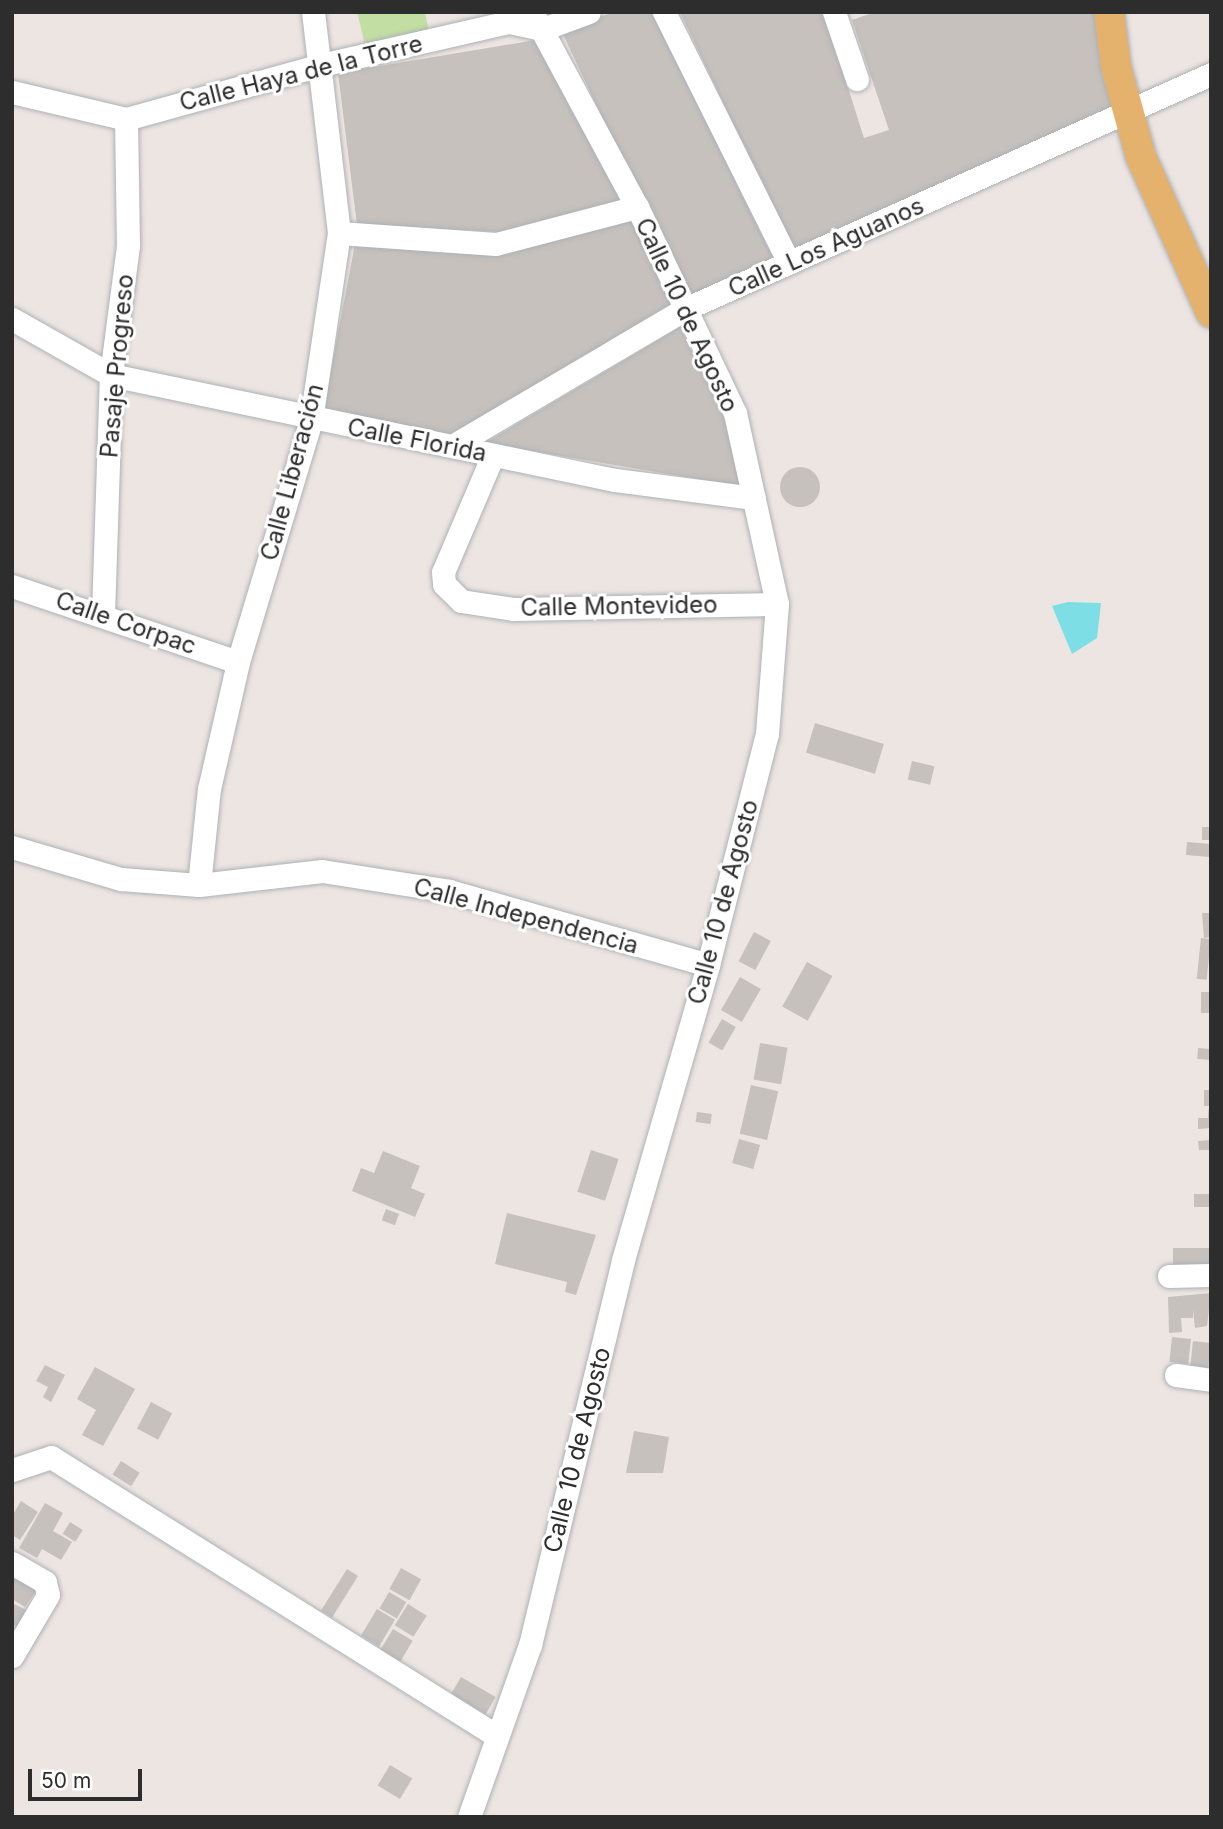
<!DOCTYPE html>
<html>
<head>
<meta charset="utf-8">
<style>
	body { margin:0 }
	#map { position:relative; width:1223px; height:1829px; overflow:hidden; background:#ede5e1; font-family:Inter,sans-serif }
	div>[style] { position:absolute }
	.green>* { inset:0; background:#c3dea3 }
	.water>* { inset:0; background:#7edee5 }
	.building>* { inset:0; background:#c6c1bc; transform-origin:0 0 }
	.round { border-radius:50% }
	.roads { filter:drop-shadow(0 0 2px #adb1b8) drop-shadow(0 0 2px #adb1b8) }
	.minor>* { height:23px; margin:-11.5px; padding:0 11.5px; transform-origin:11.5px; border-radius:11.5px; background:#fff }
	.major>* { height:30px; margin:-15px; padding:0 15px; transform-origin:15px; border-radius:15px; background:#e5b26e }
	span { translate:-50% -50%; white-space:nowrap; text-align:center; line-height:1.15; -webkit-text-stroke:6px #fff; paint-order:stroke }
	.street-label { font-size:24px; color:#2d2d2d }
	.frame { position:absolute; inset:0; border:14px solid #2d2d2d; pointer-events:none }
	.scale { position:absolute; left:28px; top:1769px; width:114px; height:32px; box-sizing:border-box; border:4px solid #2d2d2d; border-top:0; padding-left:9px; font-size:21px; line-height:24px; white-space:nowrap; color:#2d2d2d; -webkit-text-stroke:5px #fff; paint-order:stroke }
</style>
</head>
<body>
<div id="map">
	<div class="green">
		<div style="clip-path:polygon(357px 12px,425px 12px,429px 32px,366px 49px)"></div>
	</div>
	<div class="water">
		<div style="clip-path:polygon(1068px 602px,1101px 603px,1097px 638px,1072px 654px,1052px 606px)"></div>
	</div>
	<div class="building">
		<div style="clip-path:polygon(614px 12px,664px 12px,780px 258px,688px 299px,561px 30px)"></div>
		<div style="clip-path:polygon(680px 12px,824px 12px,864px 138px,889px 130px,852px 20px,875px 12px,1092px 12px,1098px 14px,1119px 109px,794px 252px)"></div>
		<div style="clip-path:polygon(548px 38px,625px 204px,500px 232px,357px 225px,338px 73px)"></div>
		<div style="clip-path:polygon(632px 220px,674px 305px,455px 435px,323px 412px,355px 244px,486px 253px)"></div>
		<div style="clip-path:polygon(680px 327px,724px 418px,740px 486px,485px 443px)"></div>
		<div class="round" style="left:780px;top:467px;width:40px;height:40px"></div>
		<div style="left:815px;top:723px;width:72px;height:31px;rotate:17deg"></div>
		<div style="left:912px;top:761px;width:23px;height:19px;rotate:13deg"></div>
		<div style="left:1202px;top:827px;width:9px;height:13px"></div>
		<div style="left:1187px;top:842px;width:24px;height:13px;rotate:5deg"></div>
		<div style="clip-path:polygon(1202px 913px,1211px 913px,1211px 937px,1204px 938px)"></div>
		<div style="left:754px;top:932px;width:19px;height:33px;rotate:28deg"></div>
		<div style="left:1201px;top:938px;width:10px;height:41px;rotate:6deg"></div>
		<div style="left:807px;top:962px;width:29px;height:51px;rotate:29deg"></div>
		<div style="left:740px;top:977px;width:24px;height:38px;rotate:30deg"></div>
		<div style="left:1201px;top:992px;width:10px;height:21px"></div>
		<div style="left:722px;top:1019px;width:16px;height:27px;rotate:30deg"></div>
		<div style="left:760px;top:1043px;width:28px;height:37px;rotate:10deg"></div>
		<div style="left:1198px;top:1048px;width:13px;height:11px;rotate:4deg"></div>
		<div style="left:751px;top:1085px;width:28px;height:50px;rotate:13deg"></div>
		<div style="left:1204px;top:1090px;width:7px;height:16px"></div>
		<div style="clip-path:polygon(1208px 1107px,1211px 1128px,1198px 1129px,1198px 1118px,1208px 1118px)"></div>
		<div style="left:697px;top:1112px;width:15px;height:10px;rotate:8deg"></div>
		<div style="left:739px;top:1139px;width:22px;height:25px;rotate:16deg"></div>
		<div style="clip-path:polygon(1211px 1140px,1211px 1150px,1199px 1150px,1198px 1141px)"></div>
		<div style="left:591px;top:1150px;width:29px;height:44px;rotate:18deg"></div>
		<div style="clip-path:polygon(383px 1151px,420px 1166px,411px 1188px,425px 1194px,415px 1217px,352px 1191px,361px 1168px,374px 1173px)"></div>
		<div style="left:1211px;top:1194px;width:13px;height:17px;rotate:90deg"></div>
		<div style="left:386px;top:1209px;width:14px;height:12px;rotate:21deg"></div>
		<div style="clip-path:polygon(507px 1213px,596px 1235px,576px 1295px,565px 1292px,567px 1282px,495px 1264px)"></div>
		<div style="left:1211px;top:1248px;width:18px;height:38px;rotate:90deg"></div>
		<div style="clip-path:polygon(1211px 1293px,1207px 1326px,1195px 1328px,1193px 1309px,1193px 1318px,1181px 1318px,1182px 1332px,1169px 1333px,1168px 1297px)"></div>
		<div style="left:1172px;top:1337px;width:19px;height:25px;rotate:6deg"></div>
		<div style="left:1193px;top:1341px;width:18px;height:25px;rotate:6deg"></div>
		<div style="clip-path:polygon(45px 1365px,65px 1375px,51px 1402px,43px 1397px,48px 1387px,36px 1381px)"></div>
		<div style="clip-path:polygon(95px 1367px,135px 1389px,103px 1446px,82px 1435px,96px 1410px,77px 1399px)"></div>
		<div style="left:151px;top:1402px;width:24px;height:30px;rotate:28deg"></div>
		<div style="clip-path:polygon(634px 1431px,669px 1437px,663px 1473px,626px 1473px)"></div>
		<div style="left:121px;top:1461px;width:22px;height:16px;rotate:32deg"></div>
		<div style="clip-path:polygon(21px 1501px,38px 1512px,20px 1540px,12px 1535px,12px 1516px)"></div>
		<div style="clip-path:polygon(45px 1503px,63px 1513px,53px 1531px,72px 1542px,61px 1560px,42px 1549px,37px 1558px,19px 1548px)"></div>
		<div style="left:70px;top:1522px;width:15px;height:14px;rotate:32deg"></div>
		<div style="left:401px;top:1568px;width:23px;height:24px;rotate:29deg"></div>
		<div style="left:347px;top:1569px;width:13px;height:49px;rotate:32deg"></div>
		<div style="clip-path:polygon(14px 1575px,37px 1589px,25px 1607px,12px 1599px)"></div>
		<div style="left:389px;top:1592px;width:20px;height:19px;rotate:30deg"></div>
		<div style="clip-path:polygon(12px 1603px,30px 1612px,21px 1629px,12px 1624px)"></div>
		<div style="left:408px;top:1604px;width:22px;height:25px;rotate:32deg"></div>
		<div style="left:377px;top:1609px;width:21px;height:31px;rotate:31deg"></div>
		<div style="left:393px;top:1629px;width:23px;height:26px;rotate:31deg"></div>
		<div style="left:461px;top:1677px;width:40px;height:20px;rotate:30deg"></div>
		<div style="left:390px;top:1765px;width:26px;height:24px;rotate:31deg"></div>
	</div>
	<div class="roads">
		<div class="minor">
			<div style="left:664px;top:12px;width:280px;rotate:63.5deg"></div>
			<div style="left:834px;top:12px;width:71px;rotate:71.1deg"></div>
			<div style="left:12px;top:92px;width:117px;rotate:13.3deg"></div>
			<div style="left:126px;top:119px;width:202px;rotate:-15.5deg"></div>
			<div style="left:321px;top:65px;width:193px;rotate:-12.9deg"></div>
			<div style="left:509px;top:22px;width:35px;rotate:12deg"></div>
			<div style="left:543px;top:29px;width:49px;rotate:-20.3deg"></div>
			<div style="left:339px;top:233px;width:157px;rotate:4deg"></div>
			<div style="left:496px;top:244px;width:146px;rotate:-14.7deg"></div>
			<div style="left:12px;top:319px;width:114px;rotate:29.5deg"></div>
			<div style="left:111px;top:375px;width:515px;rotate:11.77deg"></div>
			<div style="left:615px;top:480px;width:140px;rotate:7.4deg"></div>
			<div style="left:454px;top:445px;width:268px;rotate:-30.5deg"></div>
			<div style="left:685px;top:309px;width:576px;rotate:-24.07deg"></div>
			<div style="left:493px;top:455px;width:127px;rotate:113.1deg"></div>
			<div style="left:443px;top:572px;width:12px;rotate:85deg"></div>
			<div style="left:444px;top:584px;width:24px;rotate:45deg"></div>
			<div style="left:461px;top:601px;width:54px;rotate:8.6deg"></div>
			<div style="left:514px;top:609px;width:263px;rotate:-1.1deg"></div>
			<div style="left:12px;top:586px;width:238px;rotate:18.6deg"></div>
			<div style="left:103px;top:614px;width:239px;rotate:-88.1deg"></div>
			<div style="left:111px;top:375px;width:131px;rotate:-82.5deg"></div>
			<div style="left:128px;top:245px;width:126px;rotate:-90.9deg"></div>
			<div style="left:12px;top:847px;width:114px;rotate:16.4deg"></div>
			<div style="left:121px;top:879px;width:78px;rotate:4.4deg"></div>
			<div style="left:199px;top:885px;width:124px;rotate:-6.5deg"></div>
			<div style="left:322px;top:871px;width:129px;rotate:8.9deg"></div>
			<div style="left:449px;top:891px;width:269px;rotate:15.9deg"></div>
			<div style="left:199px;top:885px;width:97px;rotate:-84.1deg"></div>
			<div style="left:209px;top:789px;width:130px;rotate:-77.1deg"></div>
			<div style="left:238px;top:662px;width:253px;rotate:-73.2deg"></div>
			<div style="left:311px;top:420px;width:189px;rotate:-81.5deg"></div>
			<div style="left:339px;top:233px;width:223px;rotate:-96.7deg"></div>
			<div style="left:1169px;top:1276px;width:42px;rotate:-1.4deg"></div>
			<div style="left:1176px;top:1375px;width:35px;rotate:8deg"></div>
			<div style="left:12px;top:1470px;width:41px;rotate:-18.4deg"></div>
			<div style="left:51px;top:1457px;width:526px;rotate:32.03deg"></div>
			<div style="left:12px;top:1563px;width:38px;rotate:30deg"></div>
			<div style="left:45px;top:1582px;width:13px;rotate:77deg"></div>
			<div style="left:48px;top:1595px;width:71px;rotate:120.5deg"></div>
			<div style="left:469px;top:1817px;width:182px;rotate:-70.5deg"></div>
			<div style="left:530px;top:1645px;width:396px;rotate:-76.4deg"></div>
			<div style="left:623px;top:1260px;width:307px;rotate:-73.9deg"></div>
			<div style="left:708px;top:965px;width:238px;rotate:-75.7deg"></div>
			<div style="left:767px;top:734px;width:130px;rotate:-85.6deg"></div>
			<div style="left:777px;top:604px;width:196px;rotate:-102.4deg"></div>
			<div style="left:735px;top:413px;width:228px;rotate:-115.4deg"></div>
			<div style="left:637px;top:207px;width:221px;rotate:-118.3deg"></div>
		</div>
		<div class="major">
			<div style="left:1109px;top:12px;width:55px;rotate:82.7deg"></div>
			<div style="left:1116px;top:67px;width:93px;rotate:74.5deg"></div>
			<div style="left:1141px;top:157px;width:171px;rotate:65.8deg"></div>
		</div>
	</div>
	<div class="street-label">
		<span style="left:301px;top:73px;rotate:-14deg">Calle Haya de la Torre</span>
		<span style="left:826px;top:247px;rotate:-24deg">Calle Los Aguanos</span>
		<span style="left:687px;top:315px;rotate:65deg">Calle 10 de Agosto</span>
		<span style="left:117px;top:366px;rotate:-85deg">Pasaje Progreso</span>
		<span style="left:417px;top:440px;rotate:11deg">Calle Florida</span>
		<span style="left:292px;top:472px;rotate:-75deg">Calle Liberación</span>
		<span style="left:619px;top:606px;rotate:-1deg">Calle Montevideo</span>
		<span style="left:126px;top:623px;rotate:19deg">Calle Corpac</span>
		<span style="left:723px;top:902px;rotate:-75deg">Calle 10 de Agosto</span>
		<span style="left:526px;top:916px;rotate:15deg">Calle Independencia</span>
		<span style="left:577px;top:1450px;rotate:-76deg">Calle 10 de Agosto</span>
	</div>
	<div class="frame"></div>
	<div class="scale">50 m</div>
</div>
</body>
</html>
